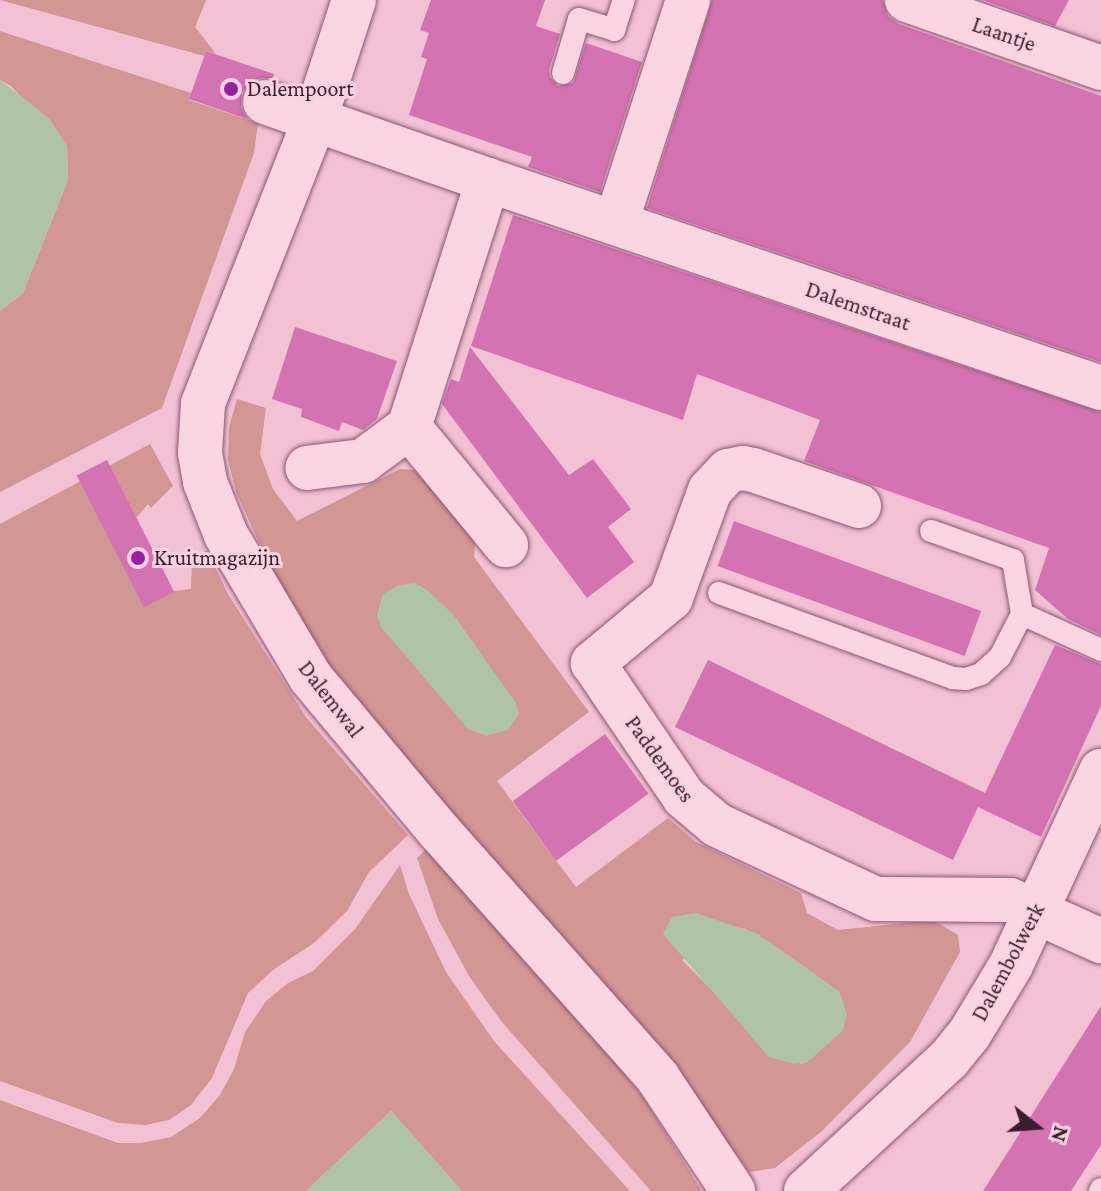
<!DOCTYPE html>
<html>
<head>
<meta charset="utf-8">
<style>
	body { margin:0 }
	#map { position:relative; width:1101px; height:1191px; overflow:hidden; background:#f2c1d3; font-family:"Crimson Pro",serif }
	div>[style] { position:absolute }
	.green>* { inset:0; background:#d29793 }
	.water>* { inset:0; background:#afc4a4 }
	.building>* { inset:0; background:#d473b2; transform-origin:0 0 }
	.roads { filter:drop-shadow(0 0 2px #8e5674) drop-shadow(0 0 2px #8e5674) }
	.service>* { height:22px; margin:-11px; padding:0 11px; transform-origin:11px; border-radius:11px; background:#fcd5e3 }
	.minor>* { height:44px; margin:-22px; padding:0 22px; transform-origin:22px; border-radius:22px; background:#fcd5e3 }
	.dots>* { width:22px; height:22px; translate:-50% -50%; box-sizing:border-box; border:4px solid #f9d1df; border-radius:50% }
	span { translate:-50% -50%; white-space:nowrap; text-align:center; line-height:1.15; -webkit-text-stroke:6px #f9d1df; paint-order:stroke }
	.street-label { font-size:22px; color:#3c1c2f }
	.poi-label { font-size:22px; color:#3c1c2f }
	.left { translate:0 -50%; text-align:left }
	.north { position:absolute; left:997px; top:1087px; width:80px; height:80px; -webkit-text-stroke:6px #f9d1df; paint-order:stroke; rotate:107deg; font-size:22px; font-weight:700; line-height:32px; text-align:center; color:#3c1c2f }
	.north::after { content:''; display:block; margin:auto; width:28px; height:36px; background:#3c1c2f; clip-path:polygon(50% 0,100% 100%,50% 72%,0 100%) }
</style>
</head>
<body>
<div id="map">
	<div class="green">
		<div style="clip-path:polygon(0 0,206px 0,195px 27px,216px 54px,206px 51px,204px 56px)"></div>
		<div style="clip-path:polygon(0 31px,191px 93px,189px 100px,258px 123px,254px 153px,162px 408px,0 492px,0 311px,23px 293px,68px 180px,67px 146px,11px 86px,0 80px)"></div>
		<div style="clip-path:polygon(evenodd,237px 399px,266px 408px,260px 454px,273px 489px,297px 521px,400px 469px,429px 471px,477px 529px,474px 557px,589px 712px,497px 781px,576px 887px,668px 818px,696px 842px,801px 893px,807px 913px,838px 930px,933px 920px,958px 935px,960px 952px,910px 1042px,822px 1131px,775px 1168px,749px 1172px,655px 1044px,483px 851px,318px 653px,288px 606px,236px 492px,228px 460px,229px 427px,237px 399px,744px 928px,824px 982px,843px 1030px,807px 1062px,801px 1064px,719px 997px,682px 960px,744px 928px)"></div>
		<div style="clip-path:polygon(150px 444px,173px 486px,151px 508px,148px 504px,137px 517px,105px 532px,174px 591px,191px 589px,192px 558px,207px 550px,228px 594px,306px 717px,408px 835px,369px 872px,347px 911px,314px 943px,273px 970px,248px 993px,212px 1078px,191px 1105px,169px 1120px,145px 1125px,118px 1123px,0 1081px,0 524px)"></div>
		<div style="clip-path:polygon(427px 849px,597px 1040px,643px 1097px,702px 1191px,651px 1191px,501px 1021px,469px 976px,438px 919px,417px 858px)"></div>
		<div style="clip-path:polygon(400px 865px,409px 894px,446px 972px,494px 1041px,630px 1191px,462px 1191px,391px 1111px,306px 1191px,0 1191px,0 1100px,118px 1143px,141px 1143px,171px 1137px,200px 1118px,220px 1095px,234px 1069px,245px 1032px,266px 1001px,288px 983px,313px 971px,355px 929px)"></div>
	</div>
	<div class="water">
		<div style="clip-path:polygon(0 80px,49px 118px,67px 146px,68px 180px,23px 293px,0 311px)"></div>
		<div style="clip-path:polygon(415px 583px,427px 590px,453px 614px,516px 703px,519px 714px,508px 730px,486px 736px,468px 729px,381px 627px,377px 615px,383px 594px,399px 585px)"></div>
		<div style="clip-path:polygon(696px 913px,758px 934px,839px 991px,847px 1014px,843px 1030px,807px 1062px,794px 1064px,769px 1057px,663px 934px,672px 917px)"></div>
		<div style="clip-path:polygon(391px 1111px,462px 1191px,306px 1191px)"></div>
	</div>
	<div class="building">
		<div style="clip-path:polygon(431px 0,545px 0,536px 26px,560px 34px,549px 70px,550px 77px,558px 86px,573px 83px,586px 43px,642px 62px,600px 192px,528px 167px,532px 157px,409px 115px,427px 59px,421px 57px,429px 33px,420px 30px)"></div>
		<div style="clip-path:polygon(712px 0,883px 0,888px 16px,899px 24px,1101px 96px,1101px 362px,647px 208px)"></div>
		<div style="clip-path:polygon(983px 0,1069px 0,1055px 26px)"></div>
		<div style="clip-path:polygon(206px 51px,274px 74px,273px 78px,260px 78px,249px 83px,242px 93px,241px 107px,247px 119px,189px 99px)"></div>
		<div style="clip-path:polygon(513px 215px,1101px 412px,1101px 635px,1068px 619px,1035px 590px,1049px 548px,804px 461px,820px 420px,697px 374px,683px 420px,471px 346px)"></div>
		<div style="clip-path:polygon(295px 327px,397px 361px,377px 419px,363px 430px,342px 422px,339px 431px,301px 417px,302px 409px,272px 399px)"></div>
		<div style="clip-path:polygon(470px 347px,569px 475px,593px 459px,631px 509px,608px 527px,634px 562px,587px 598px,442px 404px,451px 379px,459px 382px)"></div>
		<div style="left:107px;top:460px;width:148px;height:34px;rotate:63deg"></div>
		<div style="left:734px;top:521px;width:263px;height:48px;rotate:20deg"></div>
		<div style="clip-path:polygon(1055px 645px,1101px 664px,1101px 706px,1041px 837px,978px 807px,953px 860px,675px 727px,708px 660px,985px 793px)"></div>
		<div style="left:605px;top:734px;width:74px;height:114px;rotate:54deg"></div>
		<div style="clip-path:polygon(1101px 1006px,1101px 1145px,1071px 1191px,983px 1191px)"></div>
	</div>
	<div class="roads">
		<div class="service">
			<div style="left:563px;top:73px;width:56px;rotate:-73.5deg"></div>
			<div style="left:579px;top:19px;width:37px;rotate:17deg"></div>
			<div style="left:614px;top:30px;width:32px;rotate:-72deg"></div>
			<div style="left:719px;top:593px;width:249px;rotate:20deg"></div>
			<div style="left:953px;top:678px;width:13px;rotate:4deg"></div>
			<div style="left:966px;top:679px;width:16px;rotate:-18deg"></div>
			<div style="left:981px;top:674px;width:25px;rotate:-42deg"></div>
			<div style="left:1000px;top:657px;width:48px;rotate:-62.9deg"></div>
			<div style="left:1022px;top:614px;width:55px;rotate:-99.5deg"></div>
			<div style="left:1013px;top:560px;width:87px;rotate:-160.5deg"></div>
			<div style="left:1022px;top:614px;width:87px;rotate:24.5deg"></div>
			<div style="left:1100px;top:1191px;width:2px;rotate:-63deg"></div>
		</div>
		<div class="minor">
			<div style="left:354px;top:0;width:125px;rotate:108.1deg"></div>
			<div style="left:315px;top:119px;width:306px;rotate:111.5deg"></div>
			<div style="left:203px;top:404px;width:49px;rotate:93.5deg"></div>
			<div style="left:200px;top:453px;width:29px;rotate:80deg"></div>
			<div style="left:205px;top:482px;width:57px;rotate:68.4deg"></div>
			<div style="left:226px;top:535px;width:166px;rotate:59.3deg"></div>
			<div style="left:311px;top:678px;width:199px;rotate:50.1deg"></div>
			<div style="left:439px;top:831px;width:330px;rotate:48.4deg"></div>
			<div style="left:658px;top:1078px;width:136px;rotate:56.4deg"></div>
			<div style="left:907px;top:0;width:206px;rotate:19.3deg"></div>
			<div style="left:265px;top:102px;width:236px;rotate:19.3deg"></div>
			<div style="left:488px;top:180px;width:259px;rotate:107.7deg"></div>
			<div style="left:409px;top:427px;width:57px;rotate:143.5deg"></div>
			<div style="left:363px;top:461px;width:56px;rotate:172.9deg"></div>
			<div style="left:488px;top:180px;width:647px;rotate:18.74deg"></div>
			<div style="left:616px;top:223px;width:234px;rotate:-72.1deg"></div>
			<div style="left:409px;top:427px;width:153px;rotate:50.6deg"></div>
			<div style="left:859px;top:506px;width:112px;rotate:-161.2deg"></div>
			<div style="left:753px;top:470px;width:10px;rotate:-169deg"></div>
			<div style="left:743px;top:468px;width:15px;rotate:169deg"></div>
			<div style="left:728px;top:471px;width:26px;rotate:133deg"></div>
			<div style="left:710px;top:490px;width:115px;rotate:109.9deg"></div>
			<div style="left:671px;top:598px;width:102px;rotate:140.2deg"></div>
			<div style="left:593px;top:663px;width:162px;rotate:55.8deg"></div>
			<div style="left:684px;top:797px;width:43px;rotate:40.3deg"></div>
			<div style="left:717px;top:825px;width:175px;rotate:25deg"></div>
			<div style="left:876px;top:899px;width:134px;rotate:0.4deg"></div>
			<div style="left:1010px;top:900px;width:100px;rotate:24.3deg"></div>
			<div style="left:806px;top:1191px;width:195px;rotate:-42.7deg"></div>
			<div style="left:949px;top:1059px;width:33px;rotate:-51deg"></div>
			<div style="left:970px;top:1033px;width:79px;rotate:-58.9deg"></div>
			<div style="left:1011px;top:965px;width:214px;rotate:-65.1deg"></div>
		</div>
	</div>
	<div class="dots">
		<div style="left:231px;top:89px;background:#9920a3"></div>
		<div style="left:138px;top:558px;background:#9920a3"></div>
	</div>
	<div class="street-label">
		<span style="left:1004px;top:34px;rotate:19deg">Laantje</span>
		<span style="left:858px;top:306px;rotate:19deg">Dalemstraat</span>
		<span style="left:331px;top:699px;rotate:52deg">Dalemwal</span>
		<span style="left:660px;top:759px;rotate:54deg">Paddemoes</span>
		<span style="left:1008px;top:962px;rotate:-62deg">Dalembolwerk</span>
	</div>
	<div class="poi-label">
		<span class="left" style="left:247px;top:89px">Dalempoort</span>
		<span class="left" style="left:154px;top:558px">Kruitmagazijn</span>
	</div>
	<div class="north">N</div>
</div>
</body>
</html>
